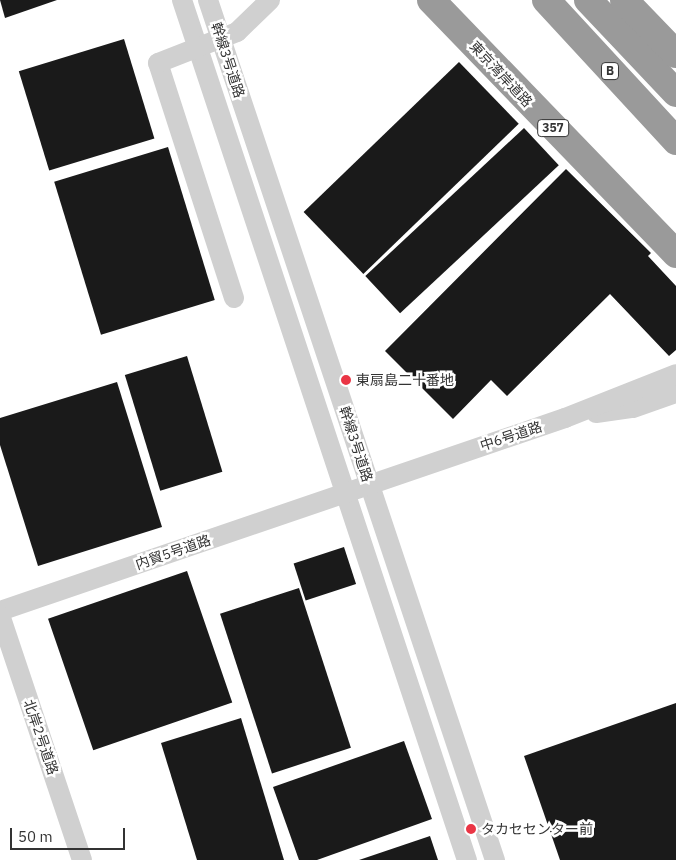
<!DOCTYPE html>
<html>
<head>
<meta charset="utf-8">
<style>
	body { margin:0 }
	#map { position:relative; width:676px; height:860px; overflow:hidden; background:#fff; font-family:"IBM Plex Sans","Noto Sans JP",sans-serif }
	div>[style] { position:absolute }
	.building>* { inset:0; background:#1a1a1a; transform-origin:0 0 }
	.minor>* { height:20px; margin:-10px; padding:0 10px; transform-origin:10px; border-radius:10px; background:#d0d0d0 }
	.highway>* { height:28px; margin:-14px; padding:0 14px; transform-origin:14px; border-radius:14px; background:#9a9a9a }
	.dots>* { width:14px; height:14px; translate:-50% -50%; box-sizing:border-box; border:2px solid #fff; border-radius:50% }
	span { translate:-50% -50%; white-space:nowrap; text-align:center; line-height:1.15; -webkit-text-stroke:5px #fff; paint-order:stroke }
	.shield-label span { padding:1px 4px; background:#fff; border:1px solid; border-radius:4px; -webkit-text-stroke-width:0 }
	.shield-label { font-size:12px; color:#333; font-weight:700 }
	.street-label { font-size:14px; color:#333 }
	.poi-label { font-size:14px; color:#333 }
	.left { translate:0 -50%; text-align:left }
	.scale { position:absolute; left:10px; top:828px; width:115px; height:22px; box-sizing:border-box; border:2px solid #333; border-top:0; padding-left:6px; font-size:15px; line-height:18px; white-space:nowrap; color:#333; -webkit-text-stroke:4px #fff; paint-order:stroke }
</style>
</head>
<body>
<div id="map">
	<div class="building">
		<div style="clip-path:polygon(0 0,57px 0,5px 18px)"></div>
		<div style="left:124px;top:39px;width:104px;height:110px;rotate:73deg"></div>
		<div style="left:459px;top:62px;width:86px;height:216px;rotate:46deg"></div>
		<div style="left:524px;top:128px;width:51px;height:217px;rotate:47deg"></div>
		<div style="left:168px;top:147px;width:160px;height:119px;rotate:73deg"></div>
		<div style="clip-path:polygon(566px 169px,651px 253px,648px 256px,676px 286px,676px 350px,669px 356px,610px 294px,507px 396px,491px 380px,453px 419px,385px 351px)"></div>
		<div style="left:187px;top:356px;width:121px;height:65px;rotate:73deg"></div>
		<div style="clip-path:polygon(117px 382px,162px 527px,38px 566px,0 445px,0 418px)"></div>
		<div style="left:344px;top:547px;width:39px;height:53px;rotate:72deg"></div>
		<div style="left:187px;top:571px;width:139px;height:147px;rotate:71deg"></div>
		<div style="left:299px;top:588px;width:168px;height:83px;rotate:72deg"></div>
		<div style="clip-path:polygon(676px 703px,676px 860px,560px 860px,524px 756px)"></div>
		<div style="clip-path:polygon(241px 718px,284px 860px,197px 860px,161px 743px)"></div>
		<div style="clip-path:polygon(404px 741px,432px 819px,317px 860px,299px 860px,273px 787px)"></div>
		<div style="clip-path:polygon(430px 836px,438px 860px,359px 860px)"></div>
	</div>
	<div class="minor">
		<div style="left:182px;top:0;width:906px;rotate:71.67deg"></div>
		<div style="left:208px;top:0;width:907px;rotate:71.55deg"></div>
		<div style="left:234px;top:298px;width:247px;rotate:-107.9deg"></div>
		<div style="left:158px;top:63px;width:85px;rotate:-21.4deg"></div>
		<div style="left:237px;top:32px;width:46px;rotate:-44.1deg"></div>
		<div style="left:596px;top:413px;width:37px;rotate:-8deg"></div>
		<div style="left:633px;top:408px;width:46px;rotate:-19.2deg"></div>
		<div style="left:0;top:611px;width:597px;rotate:-18.86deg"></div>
		<div style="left:565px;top:418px;width:119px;rotate:-21.6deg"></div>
		<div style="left:0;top:615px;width:258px;rotate:71.5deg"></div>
	</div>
	<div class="highway">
		<div style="left:431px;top:0;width:353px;rotate:46deg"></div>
		<div style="left:546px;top:0;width:192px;rotate:47.3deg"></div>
		<div style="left:588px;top:0;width:128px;rotate:46.6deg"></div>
		<div style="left:624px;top:0;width:75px;rotate:46.1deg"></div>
	</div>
	<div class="dots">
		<div style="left:346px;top:380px;background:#ea3545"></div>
		<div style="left:471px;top:829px;background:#ea3545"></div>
	</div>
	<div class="shield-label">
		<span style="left:610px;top:71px">B</span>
		<span style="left:553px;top:128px">357</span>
	</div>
	<div class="street-label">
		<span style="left:228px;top:60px;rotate:72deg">幹線3号道路</span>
		<span style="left:501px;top:74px;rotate:47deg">東京湾岸道路</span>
		<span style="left:511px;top:436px;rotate:-18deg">中6号道路</span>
		<span style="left:356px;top:444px;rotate:72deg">幹線3号道路</span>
		<span style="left:173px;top:552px;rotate:-19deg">内貿5号道路</span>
		<span style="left:41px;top:737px;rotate:71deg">北岸2号道路</span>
	</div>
	<div class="poi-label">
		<span class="left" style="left:356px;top:380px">東扇島二十番地</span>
		<span class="left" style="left:481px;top:829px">タカセセンター前</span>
	</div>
	<div class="scale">50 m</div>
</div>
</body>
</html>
